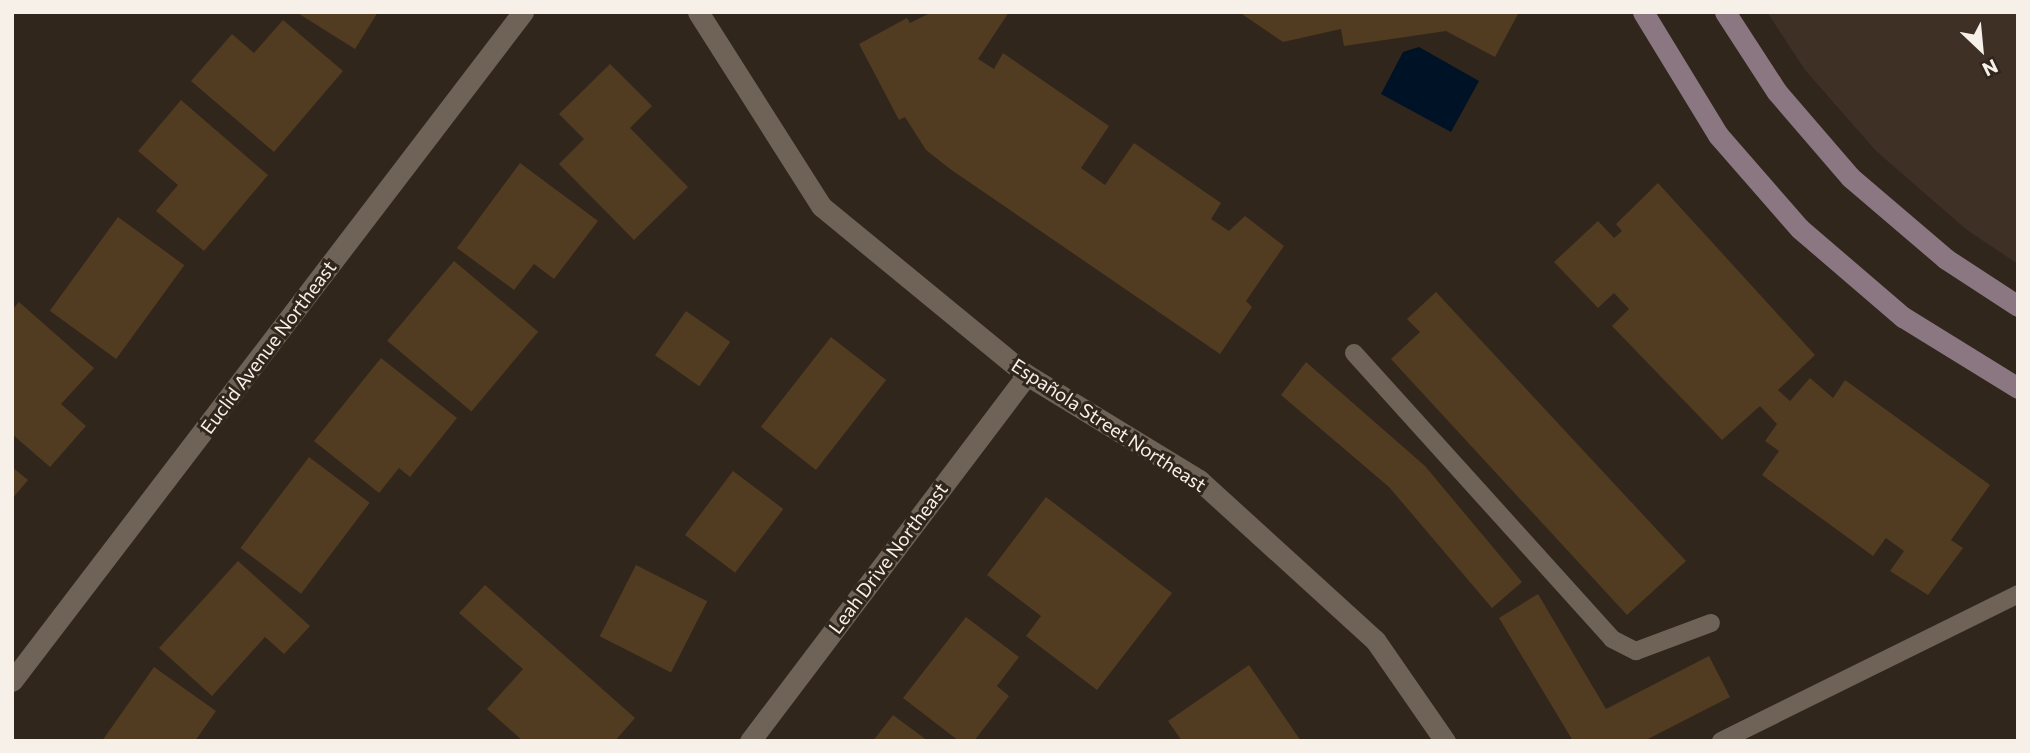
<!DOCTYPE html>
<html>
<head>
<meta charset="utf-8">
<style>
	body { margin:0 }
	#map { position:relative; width:2030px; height:753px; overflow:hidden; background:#31261c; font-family:Commissioner,sans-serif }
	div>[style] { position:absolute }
	.commercial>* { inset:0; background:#3f3025 }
	.water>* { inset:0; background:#001226 }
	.building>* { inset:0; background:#513b21; transform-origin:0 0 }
	.lane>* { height:18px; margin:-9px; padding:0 9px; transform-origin:9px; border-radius:9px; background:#6e6356 }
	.street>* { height:21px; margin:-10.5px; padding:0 10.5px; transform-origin:10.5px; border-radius:10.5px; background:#6e6356 }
	.secondary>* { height:21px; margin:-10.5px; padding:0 10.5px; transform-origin:10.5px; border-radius:10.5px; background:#8b7782 }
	span { translate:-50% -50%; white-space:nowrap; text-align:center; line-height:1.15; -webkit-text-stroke:6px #31261c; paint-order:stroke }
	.street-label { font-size:19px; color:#f7f0e9 }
	.frame { position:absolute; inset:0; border:14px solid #f7f0e9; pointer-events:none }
	.north { position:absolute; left:1946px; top:14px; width:70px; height:70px; -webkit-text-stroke:5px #31261c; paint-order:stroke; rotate:154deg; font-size:19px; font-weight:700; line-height:28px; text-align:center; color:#f7f0e9 }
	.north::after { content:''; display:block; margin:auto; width:24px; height:32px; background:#f7f0e9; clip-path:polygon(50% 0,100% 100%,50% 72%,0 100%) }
</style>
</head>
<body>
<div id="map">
	<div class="commercial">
		<div style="clip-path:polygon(1767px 12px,2018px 12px,2018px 264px,1967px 230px,1876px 151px,1805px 70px)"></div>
	</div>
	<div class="water">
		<div style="clip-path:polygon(1419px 47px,1479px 81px,1451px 132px,1381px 94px,1403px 52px)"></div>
	</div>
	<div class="building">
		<div style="clip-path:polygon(296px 12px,378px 12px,355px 49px)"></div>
		<div style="clip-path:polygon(932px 12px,1009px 12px,978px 59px,994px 69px,1003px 53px,1109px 126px,1081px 168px,1105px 185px,1134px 143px,1221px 203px,1211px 219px,1229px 231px,1245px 216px,1284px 246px,1246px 301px,1252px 307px,1220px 354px,950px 169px,926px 150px,905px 117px,899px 120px,859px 44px,907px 18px,910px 23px)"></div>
		<div style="clip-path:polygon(1239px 12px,1394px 14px,1519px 12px,1495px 57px,1446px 31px,1344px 46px,1341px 29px,1283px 42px)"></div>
		<div style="clip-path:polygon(283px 20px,343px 71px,274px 152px,191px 81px,232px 34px,254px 53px)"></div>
		<div style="clip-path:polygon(610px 64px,652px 106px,630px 128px,688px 187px,634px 240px,559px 164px,584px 139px,559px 114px)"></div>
		<div style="clip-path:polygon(181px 100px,268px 175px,204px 251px,156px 211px,178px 185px,138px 151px)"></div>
		<div style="clip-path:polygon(520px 163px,598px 221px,554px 279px,534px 264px,514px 290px,457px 248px)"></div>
		<div style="clip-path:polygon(1658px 183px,1815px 355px,1778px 390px,1790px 401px,1810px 378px,1833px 398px,1845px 380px,1990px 485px,1951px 540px,1963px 548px,1928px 595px,1890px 571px,1904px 551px,1886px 538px,1873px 556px,1762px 475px,1779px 451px,1765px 441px,1777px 424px,1760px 406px,1722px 440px,1612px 326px,1629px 309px,1614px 293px,1598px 308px,1554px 262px,1598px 221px,1614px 238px,1622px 231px,1616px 224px)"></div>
		<div style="left:118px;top:217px;width:82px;height:116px;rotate:36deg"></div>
		<div style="left:454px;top:261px;width:110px;height:104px;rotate:40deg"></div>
		<div style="clip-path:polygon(1436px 292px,1686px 561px,1627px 615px,1391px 359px,1420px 332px,1407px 319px)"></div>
		<div style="clip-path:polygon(19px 302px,94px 368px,61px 404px,86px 426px,50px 467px,12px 434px,12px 310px)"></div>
		<div style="left:686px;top:311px;width:54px;height:54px;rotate:35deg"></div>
		<div style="left:831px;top:337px;width:70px;height:114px;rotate:38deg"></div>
		<div style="clip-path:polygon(381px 358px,457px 418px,410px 477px,399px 468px,379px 493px,314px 441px)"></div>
		<div style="clip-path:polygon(1306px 362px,1425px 466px,1522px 582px,1492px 608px,1389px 487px,1281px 395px)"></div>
		<div style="left:309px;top:457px;width:76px;height:114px;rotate:37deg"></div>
		<div style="clip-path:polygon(12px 467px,28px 480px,12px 499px)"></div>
		<div style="left:733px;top:471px;width:63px;height:80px;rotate:37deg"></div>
		<div style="clip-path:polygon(1046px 497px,1172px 593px,1097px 690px,1026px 636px,1041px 616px,987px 575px)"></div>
		<div style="clip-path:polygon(238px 561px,310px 626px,284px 654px,265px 637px,212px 696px,159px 648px)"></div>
		<div style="left:636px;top:565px;width:80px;height:80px;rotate:27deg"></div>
		<div style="clip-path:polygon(485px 585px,635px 718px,615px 741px,523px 741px,487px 709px,523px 669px,459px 613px)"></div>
		<div style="clip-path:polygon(1538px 594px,1606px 709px,1709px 656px,1730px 697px,1644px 741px,1573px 741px,1499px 618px)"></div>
		<div style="clip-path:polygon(966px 617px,1019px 657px,997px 686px,1009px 696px,974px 741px,959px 741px,903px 698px)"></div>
		<div style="clip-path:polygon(1249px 665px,1301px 741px,1182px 741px,1168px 721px)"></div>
		<div style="clip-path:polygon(154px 667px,216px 711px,195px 741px,102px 741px)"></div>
		<div style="clip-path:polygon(893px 715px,928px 741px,873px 741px)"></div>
	</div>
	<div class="lane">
		<div style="left:1354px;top:353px;width:385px;rotate:47.9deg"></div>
		<div style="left:1612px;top:639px;width:27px;rotate:27deg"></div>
		<div style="left:1636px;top:651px;width:80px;rotate:-20.5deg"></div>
		<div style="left:1721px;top:741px;width:331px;rotate:-26.3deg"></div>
	</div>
	<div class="street">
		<div style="left:698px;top:12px;width:230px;rotate:57.6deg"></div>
		<div style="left:821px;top:206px;width:266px;rotate:39.4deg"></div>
		<div style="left:1027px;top:375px;width:202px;rotate:31.4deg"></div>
		<div style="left:1199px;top:480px;width:238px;rotate:42.3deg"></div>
		<div style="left:1375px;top:640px;width:123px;rotate:55.3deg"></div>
		<div style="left:12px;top:681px;width:842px;rotate:-52.63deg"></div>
		<div style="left:750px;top:741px;width:459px;rotate:-52.9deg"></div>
	</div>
	<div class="secondary">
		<div style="left:1643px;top:12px;width:144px;rotate:58.6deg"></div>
		<div style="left:1718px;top:135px;width:123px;rotate:48.9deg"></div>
		<div style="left:1799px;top:228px;width:137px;rotate:40.6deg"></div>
		<div style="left:1903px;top:317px;width:135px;rotate:31.7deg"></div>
		<div style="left:1725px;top:12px;width:95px;rotate:57deg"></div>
		<div style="left:1777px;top:92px;width:112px;rotate:49.3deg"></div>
		<div style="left:1850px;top:177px;width:126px;rotate:40.5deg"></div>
		<div style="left:1946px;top:259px;width:86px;rotate:33.1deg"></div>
	</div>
	<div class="street-label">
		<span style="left:268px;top:347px;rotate:-53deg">Euclid Avenue Northeast</span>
		<span style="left:1109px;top:425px;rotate:33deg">Española Street Northeast</span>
		<span style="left:888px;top:558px;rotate:-53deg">Leah Drive Northeast</span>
	</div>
	<div class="frame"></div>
	<div class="north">N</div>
</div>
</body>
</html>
